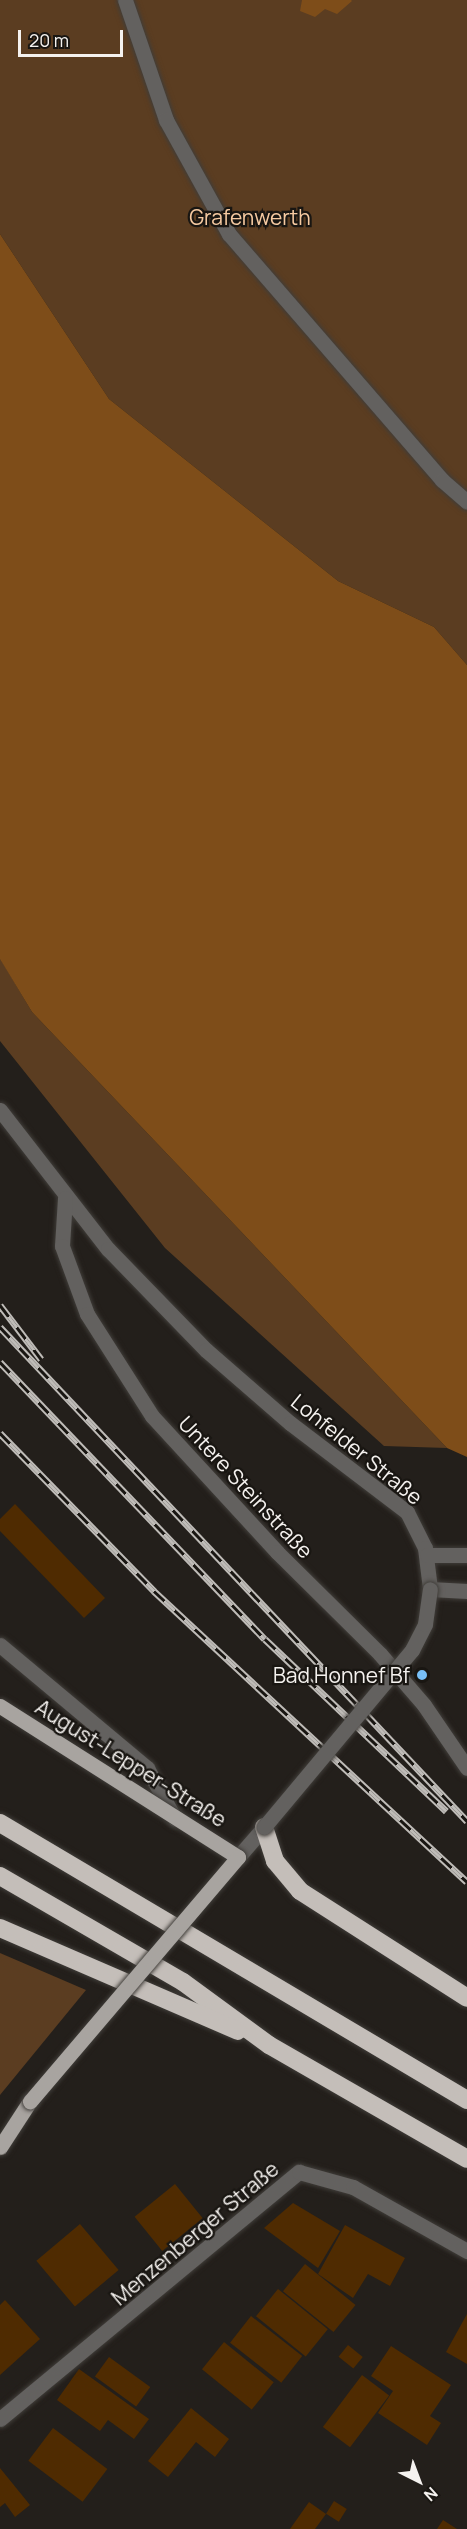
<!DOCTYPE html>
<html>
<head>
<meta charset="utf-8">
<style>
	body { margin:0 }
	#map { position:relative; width:467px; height:2529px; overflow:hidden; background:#231f1b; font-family:Manrope,sans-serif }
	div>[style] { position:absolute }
	.green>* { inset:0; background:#5b3d21 }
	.water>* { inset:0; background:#7e4d19 }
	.building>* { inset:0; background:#4f2b01; transform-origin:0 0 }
	.roads { filter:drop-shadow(0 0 2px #403d39) drop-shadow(0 0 2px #403d39) }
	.minor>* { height:15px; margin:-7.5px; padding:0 7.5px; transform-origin:7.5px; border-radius:7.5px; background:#63615f }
	.major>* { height:15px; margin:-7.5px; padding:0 7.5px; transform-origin:7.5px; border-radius:7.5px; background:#a8a4a0 }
	.highway>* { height:18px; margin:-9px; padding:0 9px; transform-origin:9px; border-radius:9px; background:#c4beb9 }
	.rail>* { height:7px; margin-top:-3.5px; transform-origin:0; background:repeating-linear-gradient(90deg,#191612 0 14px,#bfbcb8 0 28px); box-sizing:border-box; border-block:2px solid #bfbcb8 }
	.bridges { filter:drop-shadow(0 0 2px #403d39) drop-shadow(0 0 2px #403d39) }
	.minor-bridge>* { height:15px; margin:-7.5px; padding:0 7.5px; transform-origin:7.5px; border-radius:7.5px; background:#63615f }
	.major-bridge>* { height:15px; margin:-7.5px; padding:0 7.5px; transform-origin:7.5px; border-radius:7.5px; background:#a8a4a0 }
	.dots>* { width:16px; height:16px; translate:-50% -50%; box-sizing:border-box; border:3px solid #191612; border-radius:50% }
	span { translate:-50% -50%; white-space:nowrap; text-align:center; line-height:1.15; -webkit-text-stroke:4.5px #191612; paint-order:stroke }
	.park-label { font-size:21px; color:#f6caa1 }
	.street-label { font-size:21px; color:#f5f2ef }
	.poi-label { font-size:21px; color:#f5f2ef }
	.right { translate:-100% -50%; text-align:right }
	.north { position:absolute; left:389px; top:2451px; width:60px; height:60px; -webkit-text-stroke:4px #191612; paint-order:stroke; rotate:138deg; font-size:16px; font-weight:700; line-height:24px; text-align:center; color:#f5f2ef }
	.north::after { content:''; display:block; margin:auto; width:21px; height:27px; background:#f5f2ef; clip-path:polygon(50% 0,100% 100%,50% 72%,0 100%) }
	.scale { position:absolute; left:18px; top:30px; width:105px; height:27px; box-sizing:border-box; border:3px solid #f5f2ef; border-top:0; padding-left:8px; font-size:18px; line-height:21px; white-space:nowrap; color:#f5f2ef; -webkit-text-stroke:4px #191612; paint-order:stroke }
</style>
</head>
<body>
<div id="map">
	<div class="green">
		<div style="clip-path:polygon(0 0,467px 0,467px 665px,434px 627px,338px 581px,109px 399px,0 234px)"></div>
		<div style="clip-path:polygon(0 958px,32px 1012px,447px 1448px,384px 1446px,165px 1248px,0 1041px)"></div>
		<div style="clip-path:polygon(0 1953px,86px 1990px,0 2095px)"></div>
	</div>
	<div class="water">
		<div style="clip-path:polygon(302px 0,351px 0,352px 1px,337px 14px,325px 9px,315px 17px,300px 11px)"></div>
		<div style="clip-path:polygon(0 234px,109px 399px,338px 581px,434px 627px,467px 665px,467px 1457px,447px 1448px,32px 1012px,0 959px)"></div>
	</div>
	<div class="building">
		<div style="clip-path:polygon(15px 1504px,105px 1598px,84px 1618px,0 1531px,0 1519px)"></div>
		<div style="left:175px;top:2184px;width:44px;height:52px;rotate:51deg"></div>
		<div style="clip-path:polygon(293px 2203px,340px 2231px,318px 2268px,264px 2228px)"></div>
		<div style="left:80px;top:2224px;width:60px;height:57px;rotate:50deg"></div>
		<div style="clip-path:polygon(345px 2225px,405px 2258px,390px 2286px,368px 2274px,353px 2298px,318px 2274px)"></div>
		<div style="left:305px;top:2264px;width:65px;height:35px;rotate:39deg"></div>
		<div style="left:278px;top:2289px;width:64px;height:35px;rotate:39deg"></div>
		<div style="clip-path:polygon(5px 2300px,40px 2339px,0 2375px,0 2305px)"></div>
		<div style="clip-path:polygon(467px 2314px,467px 2364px,446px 2352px)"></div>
		<div style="left:251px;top:2316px;width:65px;height:34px;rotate:38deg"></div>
		<div style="left:224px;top:2342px;width:64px;height:35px;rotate:39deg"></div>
		<div style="left:348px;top:2345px;width:19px;height:15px;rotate:39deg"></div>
		<div style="clip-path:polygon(391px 2346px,451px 2385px,430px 2416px,441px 2423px,427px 2445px,378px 2413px,393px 2391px,371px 2376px)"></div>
		<div style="left:109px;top:2357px;width:51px;height:24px;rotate:36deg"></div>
		<div style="clip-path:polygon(79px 2369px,149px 2419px,134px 2439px,108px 2420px,100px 2431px,57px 2400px)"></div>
		<div style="left:362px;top:2375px;width:34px;height:65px;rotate:37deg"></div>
		<div style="clip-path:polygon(191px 2408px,229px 2439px,215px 2457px,196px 2442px,168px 2477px,148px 2461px)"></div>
		<div style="left:53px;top:2428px;width:68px;height:41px;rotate:37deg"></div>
		<div style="clip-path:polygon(0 2468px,30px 2505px,15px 2517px,5px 2503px,0 2507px)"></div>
		<div style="left:334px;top:2501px;width:15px;height:15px;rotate:32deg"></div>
		<div style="clip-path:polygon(309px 2502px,326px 2514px,315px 2529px,290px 2529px)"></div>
		<div style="clip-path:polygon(443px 2520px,457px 2529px,437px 2529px)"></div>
	</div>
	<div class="roads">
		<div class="minor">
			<div style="left:125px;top:0;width:127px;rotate:71.1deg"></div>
			<div style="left:166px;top:120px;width:130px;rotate:61.1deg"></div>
			<div style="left:229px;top:234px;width:325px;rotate:49.1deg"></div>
			<div style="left:442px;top:480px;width:33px;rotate:41deg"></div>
			<div style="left:0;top:1110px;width:176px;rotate:52.2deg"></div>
			<div style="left:108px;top:1249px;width:141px;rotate:45.9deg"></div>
			<div style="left:206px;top:1350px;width:111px;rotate:41deg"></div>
			<div style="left:290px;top:1423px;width:147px;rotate:37.3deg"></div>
			<div style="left:407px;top:1512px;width:40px;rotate:63.4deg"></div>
			<div style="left:425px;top:1548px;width:41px;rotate:83deg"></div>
			<div style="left:430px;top:1589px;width:37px;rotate:3deg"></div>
			<div style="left:65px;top:1198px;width:48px;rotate:93.6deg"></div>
			<div style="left:62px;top:1246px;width:72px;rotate:69.8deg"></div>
			<div style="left:87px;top:1314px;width:121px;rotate:57.5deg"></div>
			<div style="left:152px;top:1416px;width:185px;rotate:47.4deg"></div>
			<div style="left:277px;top:1552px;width:145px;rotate:44.7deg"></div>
			<div style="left:380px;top:1654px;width:67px;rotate:49.2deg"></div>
			<div style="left:424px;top:1705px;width:76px;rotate:55.7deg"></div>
			<div style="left:427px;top:1555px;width:40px"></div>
			<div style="left:0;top:1645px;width:192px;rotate:39.9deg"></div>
			<div style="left:147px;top:1768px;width:58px;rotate:61.2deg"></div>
			<div style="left:238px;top:1857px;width:40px;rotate:-49deg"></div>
			<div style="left:0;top:2419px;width:388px;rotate:-39.6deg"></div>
			<div style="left:299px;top:2172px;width:56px;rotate:15.5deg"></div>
			<div style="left:353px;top:2187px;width:131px;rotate:29.3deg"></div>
		</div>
		<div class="major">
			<div style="left:0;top:2147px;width:55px;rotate:-56.9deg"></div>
		</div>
		<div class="highway">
			<div style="left:0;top:1823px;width:543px;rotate:30.67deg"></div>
			<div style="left:264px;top:1827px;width:36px;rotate:72deg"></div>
			<div style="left:275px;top:1861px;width:39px;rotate:50deg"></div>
			<div style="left:300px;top:1891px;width:198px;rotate:32.6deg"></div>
			<div style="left:0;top:1876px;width:211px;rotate:30.1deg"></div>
			<div style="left:183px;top:1982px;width:107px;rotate:36.2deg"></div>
			<div style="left:269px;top:2045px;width:228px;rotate:29.9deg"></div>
			<div style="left:0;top:1928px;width:259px;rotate:23.4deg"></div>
		</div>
	</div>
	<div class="rail">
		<div style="left:0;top:1305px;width:68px;rotate:52.8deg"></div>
		<div style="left:0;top:1327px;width:680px;rotate:46.61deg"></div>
		<div style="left:0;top:1362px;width:383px;rotate:46.3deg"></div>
		<div style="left:265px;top:1639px;width:250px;rotate:43.5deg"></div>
		<div style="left:0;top:1433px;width:221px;rotate:45.7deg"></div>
		<div style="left:154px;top:1591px;width:427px;rotate:42.9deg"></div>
	</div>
	<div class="bridges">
		<div class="minor-bridge">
			<div style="left:264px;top:1827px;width:231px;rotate:-50.1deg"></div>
			<div style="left:412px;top:1650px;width:29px;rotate:-63deg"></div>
			<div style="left:425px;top:1624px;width:35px;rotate:-82deg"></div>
		</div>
		<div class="major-bridge">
			<div style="left:0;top:1706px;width:282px;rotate:32.4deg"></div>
			<div style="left:238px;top:1857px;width:321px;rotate:130.4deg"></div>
		</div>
	</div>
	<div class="dots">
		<div style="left:422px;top:1675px;background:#78bff7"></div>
	</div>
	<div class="park-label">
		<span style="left:250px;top:217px">Grafenwerth</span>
	</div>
	<div class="street-label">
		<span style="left:357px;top:1449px;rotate:39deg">Lohfelder Straße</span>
		<span style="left:246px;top:1487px;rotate:47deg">Untere Steinstraße</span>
		<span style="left:131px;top:1763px;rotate:32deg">August-Lepper-Straße</span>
		<span style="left:195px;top:2233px;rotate:-40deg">Menzenberger Straße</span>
	</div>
	<div class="poi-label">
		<span class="right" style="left:410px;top:1675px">Bad Honnef Bf</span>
	</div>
	<div class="north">N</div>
	<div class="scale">20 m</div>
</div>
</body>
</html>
